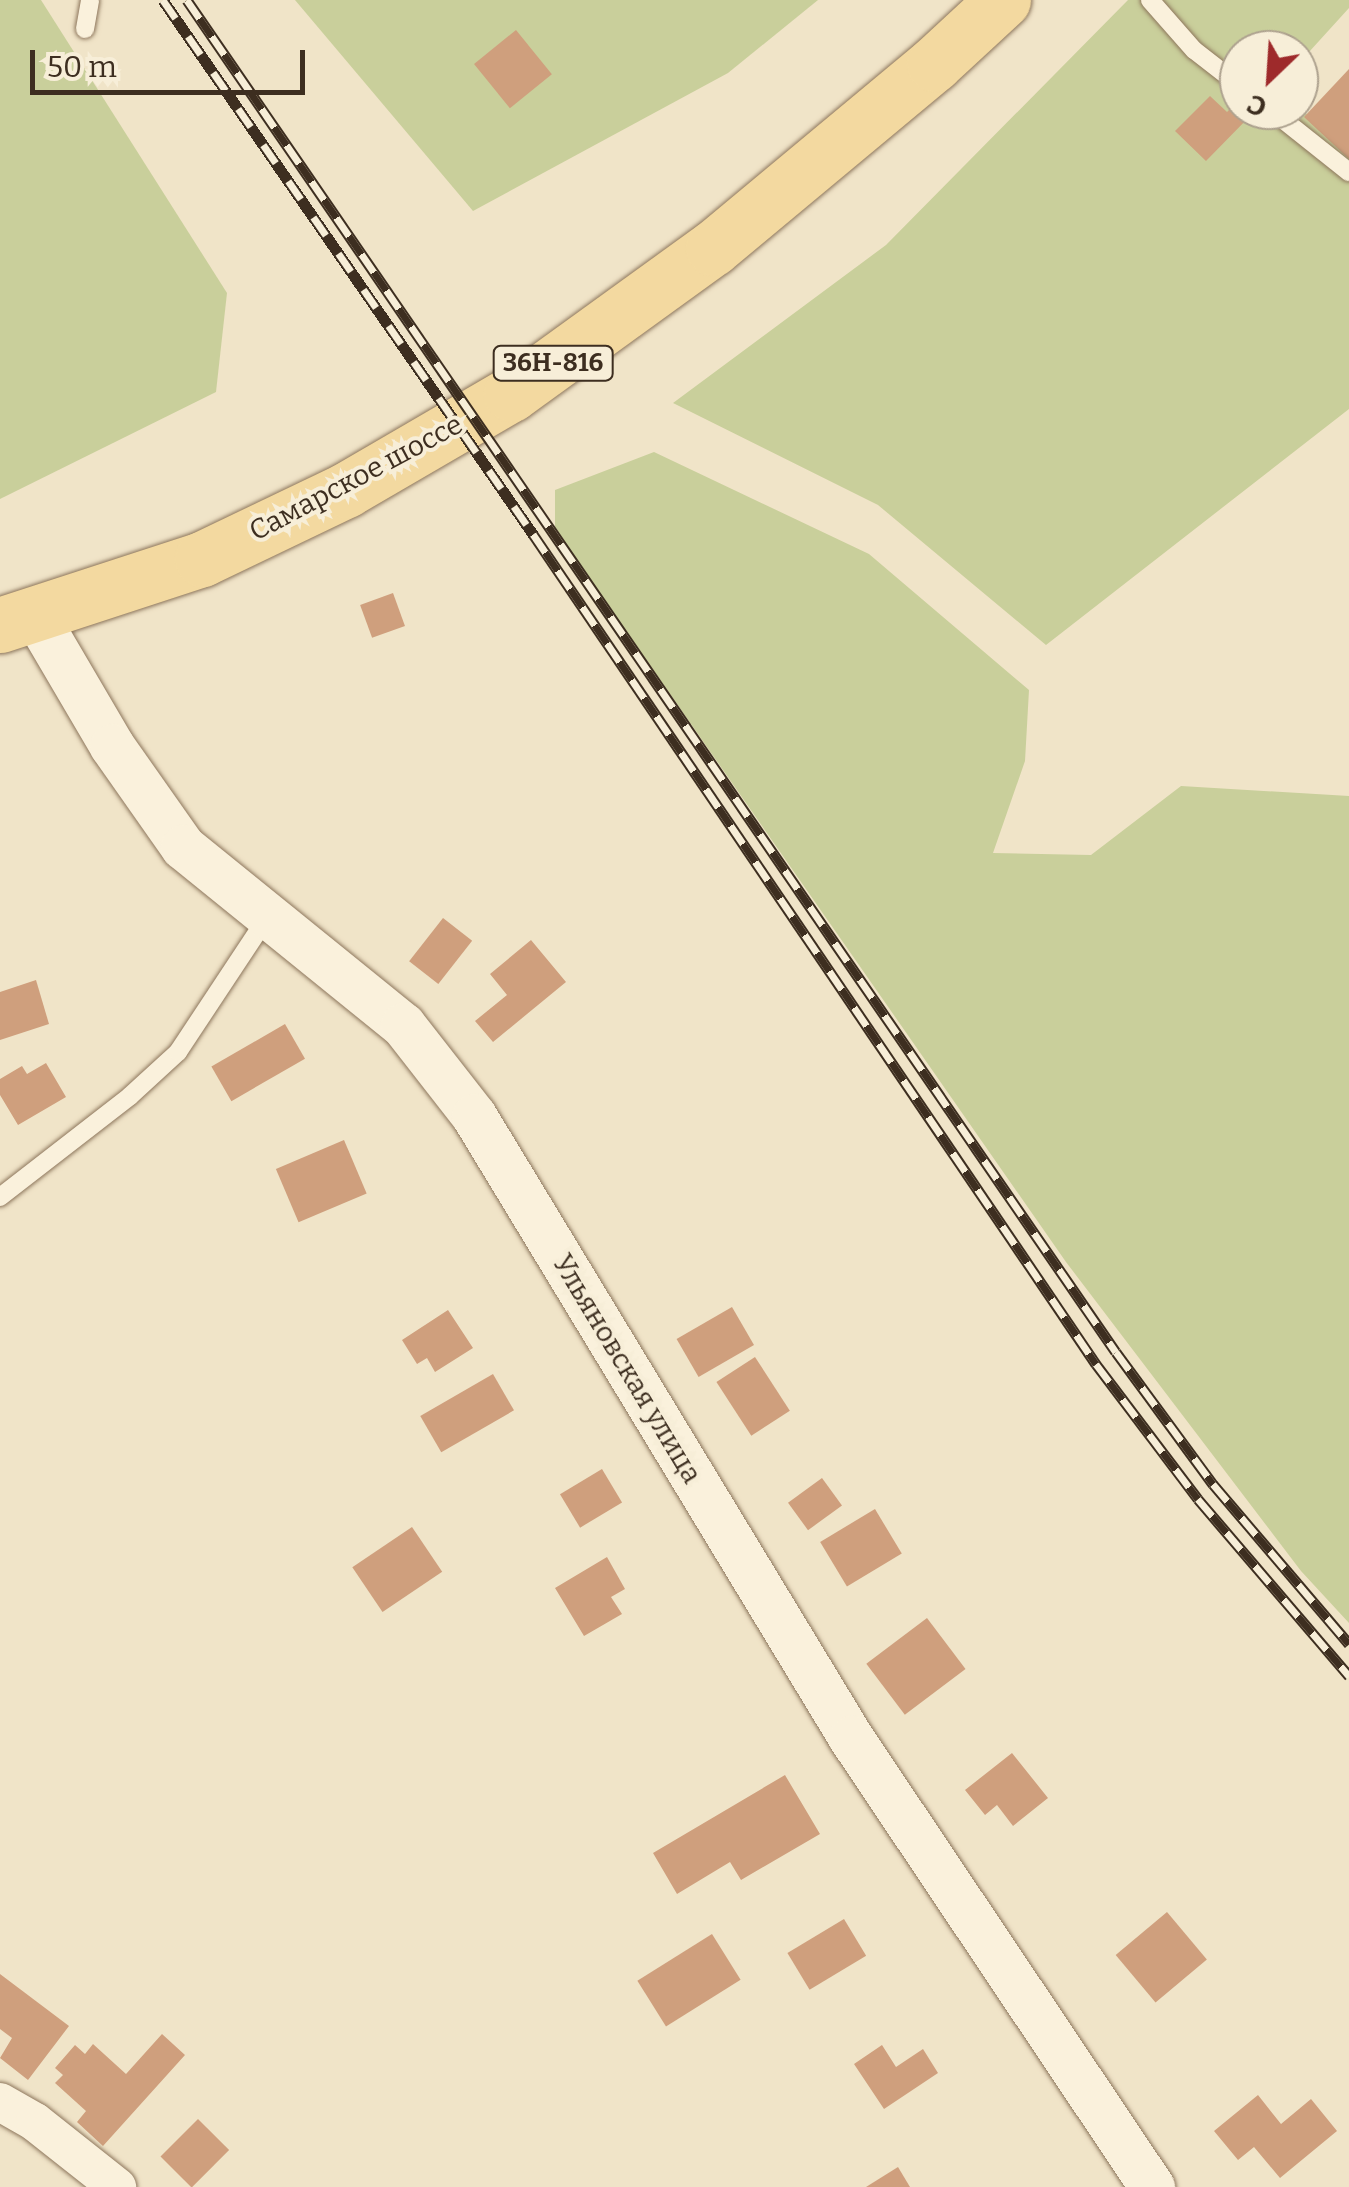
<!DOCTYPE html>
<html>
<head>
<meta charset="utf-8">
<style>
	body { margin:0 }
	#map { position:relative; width:1349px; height:2187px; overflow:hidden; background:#f0e4c8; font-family:Bitter,serif }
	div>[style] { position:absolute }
	.green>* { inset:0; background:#c9cf9b }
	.building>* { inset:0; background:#cf9f7d; transform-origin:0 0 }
	.roads { filter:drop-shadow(0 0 2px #8d765c) drop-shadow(0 0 2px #8d765c) }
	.service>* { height:18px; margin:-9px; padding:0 9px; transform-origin:9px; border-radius:9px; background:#faf1dc }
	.minor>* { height:38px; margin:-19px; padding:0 19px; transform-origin:19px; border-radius:19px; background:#faf1dc }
	.tertiary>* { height:45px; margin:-22.5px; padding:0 22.5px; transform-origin:22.5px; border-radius:22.5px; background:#faf1dc }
	.primary>* { height:55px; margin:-27.5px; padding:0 27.5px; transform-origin:27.5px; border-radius:27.5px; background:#f3d9a0 }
	.rail>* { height:11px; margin-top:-5.5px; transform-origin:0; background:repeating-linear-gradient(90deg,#f7eed8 0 22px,#3d2e20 0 44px); box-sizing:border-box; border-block:2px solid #3d2e20 }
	span { translate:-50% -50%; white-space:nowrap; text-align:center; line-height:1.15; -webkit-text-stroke:8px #f7eed8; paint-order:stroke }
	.shield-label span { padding:2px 8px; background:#f7eed8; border:2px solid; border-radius:8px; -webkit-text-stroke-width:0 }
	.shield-label { font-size:25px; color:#3d2e20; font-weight:700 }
	.street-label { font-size:28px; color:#3d2e20 }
	.north { position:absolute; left:1219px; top:30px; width:100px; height:100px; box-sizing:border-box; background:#f7eed8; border:2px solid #ada18e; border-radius:50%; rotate:205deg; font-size:28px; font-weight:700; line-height:40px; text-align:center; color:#3d2e20 }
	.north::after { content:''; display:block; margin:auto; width:35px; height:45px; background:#9e2a2b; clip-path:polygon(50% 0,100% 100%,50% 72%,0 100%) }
	.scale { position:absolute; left:30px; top:50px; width:275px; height:45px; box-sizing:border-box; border:5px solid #3d2e20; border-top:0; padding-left:12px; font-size:30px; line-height:35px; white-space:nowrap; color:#3d2e20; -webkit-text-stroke:8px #f7eed8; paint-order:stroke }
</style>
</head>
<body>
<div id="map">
	<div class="green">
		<div style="clip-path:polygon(0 0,41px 0,227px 293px,216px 392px,0 499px)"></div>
		<div style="clip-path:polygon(295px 0,818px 0,728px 73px,473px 211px)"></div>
		<div style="clip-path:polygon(1128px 0,1349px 0,1349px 8px,1299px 63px,1299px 50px,1239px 50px,1239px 110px,1299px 107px,1349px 152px,1349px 409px,1046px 645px,878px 505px,673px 403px,886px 245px)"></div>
		<div style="clip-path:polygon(654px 452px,869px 554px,1029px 690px,1025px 761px,993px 853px,1091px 855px,1181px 786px,1349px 796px,1349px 1623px,1301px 1571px,1066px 1262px,555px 529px,555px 490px)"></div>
	</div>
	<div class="building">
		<div style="left:516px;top:30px;width:57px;height:54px;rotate:51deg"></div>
		<div style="clip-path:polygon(1278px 34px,1296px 50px,1264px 50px)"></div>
		<div style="clip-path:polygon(1349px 69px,1349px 159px,1304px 117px)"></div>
		<div style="clip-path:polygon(1210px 96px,1227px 112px,1237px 102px,1239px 110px,1251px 115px,1206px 161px,1175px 131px)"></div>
		<div style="left:393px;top:593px;width:35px;height:35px;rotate:70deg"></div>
		<div style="left:443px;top:918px;width:37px;height:55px;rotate:38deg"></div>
		<div style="clip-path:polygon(531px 940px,566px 982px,493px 1042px,475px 1021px,507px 995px,490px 974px)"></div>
		<div style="clip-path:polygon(36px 980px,49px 1024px,0 1040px,0 992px)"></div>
		<div style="left:285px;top:1024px;width:40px;height:85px;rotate:60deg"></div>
		<div style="clip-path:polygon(46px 1063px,66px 1097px,18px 1125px,0 1095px,0 1079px,22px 1066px,27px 1074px)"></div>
		<div style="left:344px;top:1140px;width:58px;height:74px;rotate:67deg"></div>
		<div style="left:732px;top:1307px;width:44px;height:64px;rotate:60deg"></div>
		<div style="clip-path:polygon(448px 1310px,473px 1348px,435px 1372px,427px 1358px,417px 1364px,402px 1340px)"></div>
		<div style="left:755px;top:1357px;width:64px;height:46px;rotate:57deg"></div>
		<div style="left:493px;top:1374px;width:42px;height:84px;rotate:60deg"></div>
		<div style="left:602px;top:1469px;width:39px;height:49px;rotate:59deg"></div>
		<div style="left:822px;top:1478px;width:34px;height:42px;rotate:54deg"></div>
		<div style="left:875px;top:1509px;width:52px;height:64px;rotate:59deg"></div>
		<div style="left:412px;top:1527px;width:54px;height:72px;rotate:56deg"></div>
		<div style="clip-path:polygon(607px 1557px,625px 1589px,611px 1597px,622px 1614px,584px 1636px,555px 1588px)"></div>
		<div style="left:927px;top:1618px;width:64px;height:76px;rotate:53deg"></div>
		<div style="clip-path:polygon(1012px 1753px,1048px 1798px,1013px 1826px,997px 1805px,985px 1815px,965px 1790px)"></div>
		<div style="clip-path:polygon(785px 1775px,820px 1834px,741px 1880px,730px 1862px,677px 1894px,653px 1853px)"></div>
		<div style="left:1167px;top:1912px;width:62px;height:67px;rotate:50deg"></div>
		<div style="left:844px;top:1919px;width:43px;height:66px;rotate:59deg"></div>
		<div style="left:712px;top:1934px;width:54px;height:88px;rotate:58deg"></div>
		<div style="clip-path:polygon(0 1974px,69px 2026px,28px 2080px,0 2058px,12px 2038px,0 2029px)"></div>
		<div style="clip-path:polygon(162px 2034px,185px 2055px,103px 2146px,77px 2122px,86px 2111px,55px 2083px,63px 2075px,55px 2068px,75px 2045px,85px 2054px,93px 2044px,126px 2074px)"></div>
		<div style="clip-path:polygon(882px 2045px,896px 2067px,923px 2049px,938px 2073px,884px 2109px,854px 2064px)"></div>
		<div style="clip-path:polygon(1258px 2095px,1281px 2124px,1311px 2099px,1337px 2131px,1280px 2178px,1254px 2147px,1238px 2160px,1214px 2131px)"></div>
		<div style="left:198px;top:2119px;width:44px;height:53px;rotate:45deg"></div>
		<div style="clip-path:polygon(898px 2167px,910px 2187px,866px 2187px)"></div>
	</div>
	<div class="roads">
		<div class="service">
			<div style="left:1150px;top:0;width:67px;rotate:48.7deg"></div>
			<div style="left:1194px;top:50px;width:57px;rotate:37.9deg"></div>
			<div style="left:85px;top:29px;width:29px;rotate:-80deg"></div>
			<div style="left:1271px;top:110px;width:100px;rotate:38.5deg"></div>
			<div style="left:0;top:1197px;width:165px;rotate:-37.8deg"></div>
			<div style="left:130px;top:1096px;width:65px;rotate:-42.5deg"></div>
			<div style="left:178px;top:1052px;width:163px;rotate:-56.5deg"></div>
		</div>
		<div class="minor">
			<div style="left:0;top:2102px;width:40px;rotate:29.7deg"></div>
			<div style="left:35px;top:2122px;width:105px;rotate:38.4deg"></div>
		</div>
		<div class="tertiary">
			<div style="left:34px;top:613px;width:154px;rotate:59.6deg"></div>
			<div style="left:112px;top:746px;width:123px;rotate:54.9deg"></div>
			<div style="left:183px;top:847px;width:283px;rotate:39deg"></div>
			<div style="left:403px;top:1025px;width:115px;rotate:52deg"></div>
			<div style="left:474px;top:1116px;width:727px;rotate:58.78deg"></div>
			<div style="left:851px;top:1738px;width:541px;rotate:56.16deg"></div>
		</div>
		<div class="primary">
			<div style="left:0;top:625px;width:213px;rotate:-18.1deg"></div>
			<div style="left:202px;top:559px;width:160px;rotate:-25.6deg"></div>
			<div style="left:346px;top:490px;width:191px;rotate:-30.2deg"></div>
			<div style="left:511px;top:394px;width:249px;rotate:-35.9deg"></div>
			<div style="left:713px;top:248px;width:288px;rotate:-39.8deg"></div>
			<div style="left:934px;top:64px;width:94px;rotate:-42.8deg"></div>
		</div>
	</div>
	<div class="rail">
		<div style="left:163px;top:0;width:650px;rotate:55.28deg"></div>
		<div style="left:533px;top:534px;width:1003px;rotate:55.85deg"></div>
		<div style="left:1096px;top:1364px;width:169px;rotate:52.9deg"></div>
		<div style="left:1198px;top:1499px;width:233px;rotate:49.5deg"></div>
		<div style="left:187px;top:0;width:1640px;rotate:55.51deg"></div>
		<div style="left:1116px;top:1352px;width:164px;rotate:53.7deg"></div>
		<div style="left:1213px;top:1484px;width:210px;rotate:49.6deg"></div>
	</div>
	<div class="shield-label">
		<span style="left:553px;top:363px">36Н-816</span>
	</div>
	<div class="street-label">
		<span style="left:356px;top:478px;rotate:-28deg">Самарское шоссе</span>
		<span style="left:627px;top:1369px;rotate:59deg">Ульяновская улица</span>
	</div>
	<div class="north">С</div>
	<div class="scale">50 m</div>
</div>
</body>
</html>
